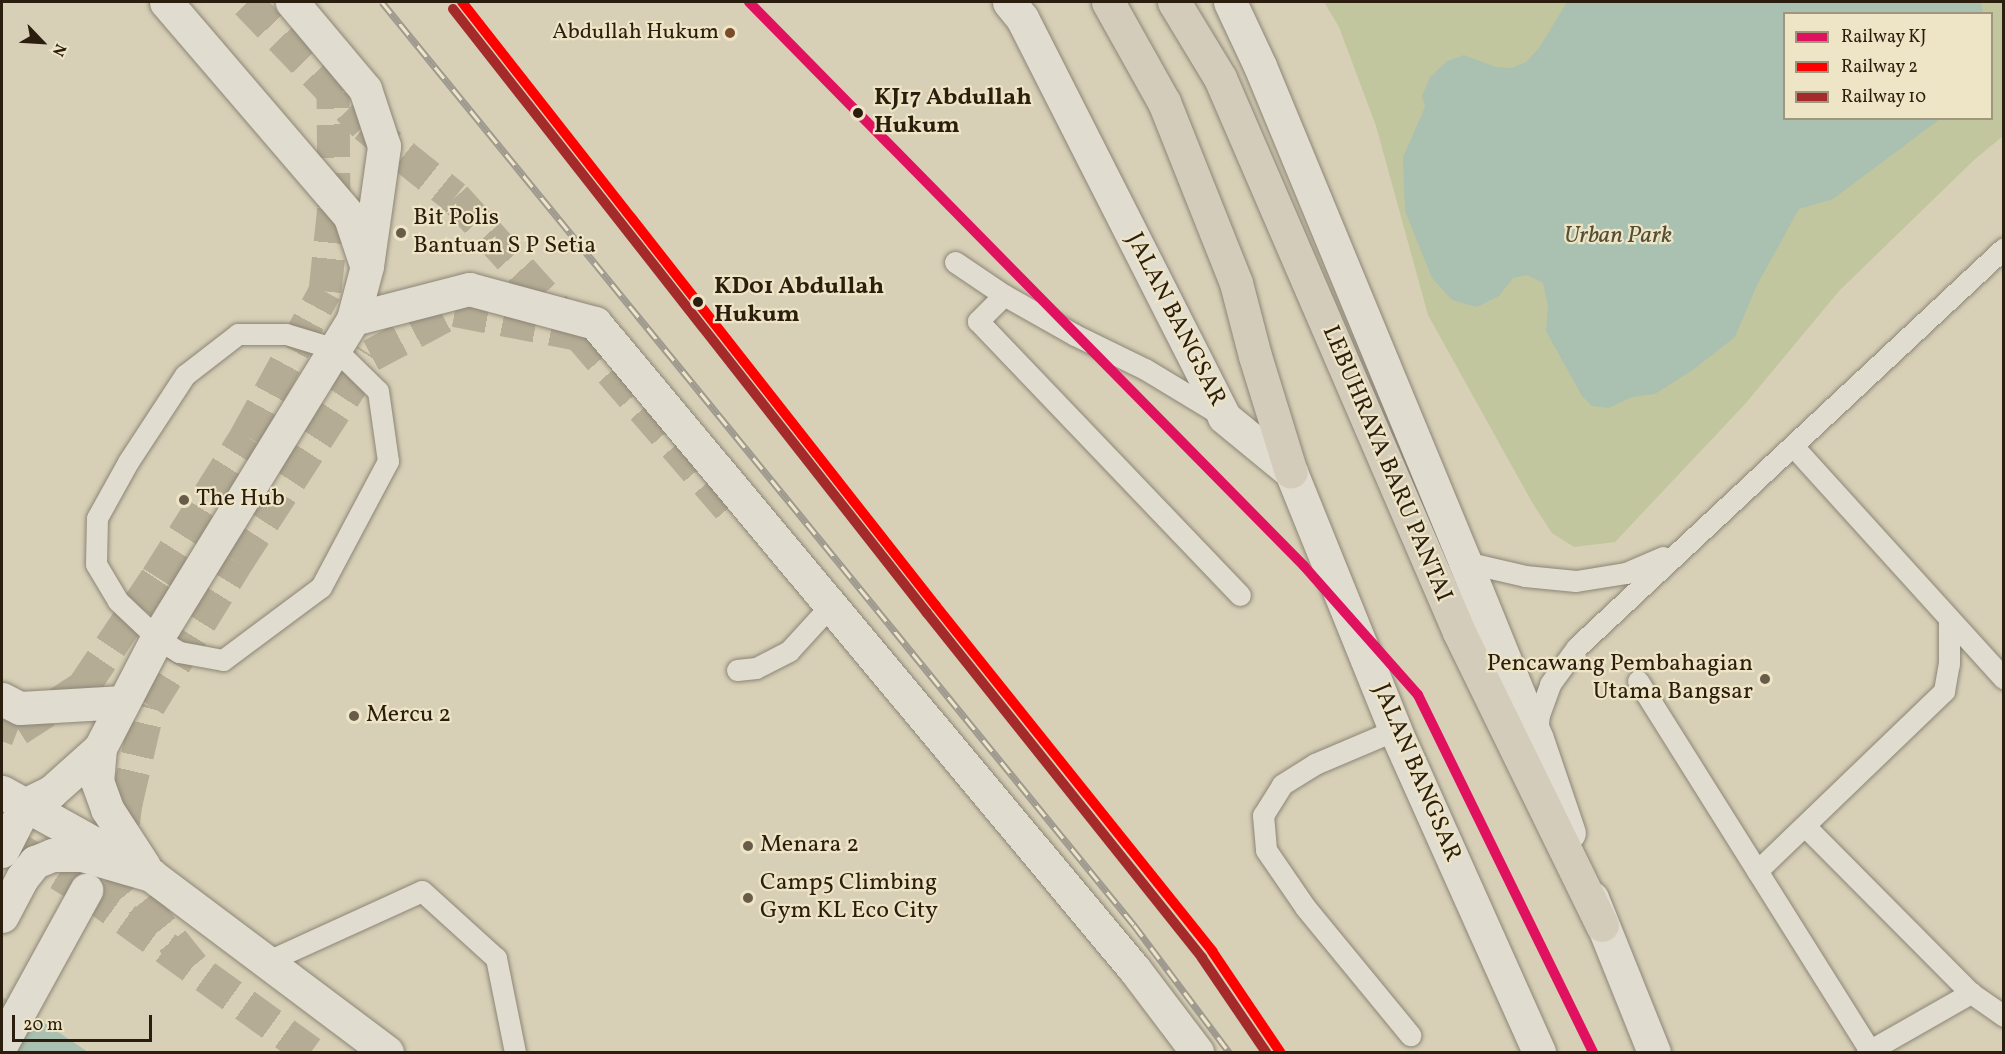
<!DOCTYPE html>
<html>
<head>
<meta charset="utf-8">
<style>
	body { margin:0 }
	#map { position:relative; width:2005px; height:1054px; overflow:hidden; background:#d7cfb6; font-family:Vollkorn,serif }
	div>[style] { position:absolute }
	.green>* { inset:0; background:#c2c69e }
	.water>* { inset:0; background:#aac0b0 }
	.street-tunnel>* { height:33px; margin-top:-16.5px; transform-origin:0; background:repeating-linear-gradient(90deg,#b5ac95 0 33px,transparent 0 49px) }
	.roads { filter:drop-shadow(0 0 2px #8c8576) drop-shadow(0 0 2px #8c8576) }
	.lane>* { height:21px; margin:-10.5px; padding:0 10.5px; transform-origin:10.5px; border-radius:10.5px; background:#e0dccf }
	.street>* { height:33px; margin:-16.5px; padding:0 16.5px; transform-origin:16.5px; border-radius:16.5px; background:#e0dccf }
	.secondary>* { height:33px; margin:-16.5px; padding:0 16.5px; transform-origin:16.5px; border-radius:16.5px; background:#e0dccf }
	.highway>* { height:33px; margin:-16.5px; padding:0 16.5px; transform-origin:16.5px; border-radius:16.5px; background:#d4ccba }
	.rail>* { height:7px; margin-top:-3.5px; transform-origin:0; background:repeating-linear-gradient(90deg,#eee4c6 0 14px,#9f9a8f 0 28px); box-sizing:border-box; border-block:2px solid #9f9a8f }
	.rail-1>* { height:10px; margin:-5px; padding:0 5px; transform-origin:5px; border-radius:5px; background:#e0115f }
	.rail-2>* { height:10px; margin:-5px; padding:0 5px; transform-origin:5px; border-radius:5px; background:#f00 }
	.rail-3>* { height:10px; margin:-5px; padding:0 5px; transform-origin:5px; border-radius:5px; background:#a52a2a }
	.dots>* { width:16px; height:16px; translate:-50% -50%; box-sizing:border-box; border:3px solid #eee4c6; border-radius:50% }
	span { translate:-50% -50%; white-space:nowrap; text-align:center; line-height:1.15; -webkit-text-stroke:4.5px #eee4c6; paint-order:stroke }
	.bus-label { font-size:22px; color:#2c1e0f }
	.right { translate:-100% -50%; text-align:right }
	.stop-label { font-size:24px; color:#2c1e0f; font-weight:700 }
	.left { translate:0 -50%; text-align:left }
	.poi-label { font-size:24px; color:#2c1e0f }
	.park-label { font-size:24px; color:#544e34; font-style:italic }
	.street-label { font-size:24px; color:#2c1e0f }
	.frame { position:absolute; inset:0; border:3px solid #2c1e0f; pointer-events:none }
	.legend { position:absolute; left:1783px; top:12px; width:210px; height:108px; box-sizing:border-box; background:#eee4c6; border:2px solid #a0957d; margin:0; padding:8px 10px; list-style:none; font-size:18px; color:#2c1e0f }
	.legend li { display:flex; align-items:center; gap:12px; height:30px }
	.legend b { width:30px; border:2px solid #a0957d }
	.north { position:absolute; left:12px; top:12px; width:60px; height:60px; -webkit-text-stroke:4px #eee4c6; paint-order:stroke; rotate:115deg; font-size:16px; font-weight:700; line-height:24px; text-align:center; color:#2c1e0f }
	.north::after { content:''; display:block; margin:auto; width:21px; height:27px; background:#2c1e0f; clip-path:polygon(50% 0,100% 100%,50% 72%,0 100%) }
	.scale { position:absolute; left:12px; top:1015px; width:140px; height:27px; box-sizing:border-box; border:3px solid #2c1e0f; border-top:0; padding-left:8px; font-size:18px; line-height:21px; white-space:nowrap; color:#2c1e0f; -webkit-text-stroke:4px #eee4c6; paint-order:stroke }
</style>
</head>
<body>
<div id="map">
	<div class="green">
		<div style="clip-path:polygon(evenodd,1324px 2px,2003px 2px,2003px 136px,1974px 160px,1839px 291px,1746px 403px,1615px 542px,1574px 547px,1552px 533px,1533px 504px,1428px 315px,1376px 126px,1339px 27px,1324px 2px,1784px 14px,1992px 14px,1992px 118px,1784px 118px,1784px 14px)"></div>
	</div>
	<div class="water">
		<div style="clip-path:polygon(1567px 2px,1981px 2px,1983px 13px,1784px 14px,1784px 118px,1940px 119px,1833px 199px,1799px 209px,1757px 285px,1735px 337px,1694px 369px,1655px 394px,1632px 397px,1609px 408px,1592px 406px,1582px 396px,1546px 331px,1548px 307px,1543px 283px,1527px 275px,1513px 278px,1499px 296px,1477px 307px,1452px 300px,1432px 278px,1405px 211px,1403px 157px,1425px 107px,1422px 96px,1430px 77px,1447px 61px,1464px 55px,1496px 67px,1512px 68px,1526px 62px,1539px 48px)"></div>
		<div style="clip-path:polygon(2px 997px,43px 1022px,88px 1052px,2px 1052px)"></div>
	</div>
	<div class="street-tunnel">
		<div style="left:247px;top:2px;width:170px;rotate:46.2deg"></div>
		<div style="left:365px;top:125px;width:115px;rotate:38.7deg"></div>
		<div style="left:455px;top:197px;width:185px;rotate:47.9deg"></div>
		<div style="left:579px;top:334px;width:243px;rotate:49.2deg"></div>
		<div style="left:2px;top:723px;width:17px;rotate:21deg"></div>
		<div style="left:18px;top:729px;width:77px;rotate:-32.9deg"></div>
		<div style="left:83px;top:687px;width:133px;rotate:-56.1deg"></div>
		<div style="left:157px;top:577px;width:167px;rotate:-57.7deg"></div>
		<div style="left:246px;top:436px;width:165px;rotate:-61.4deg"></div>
		<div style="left:325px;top:291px;width:85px;rotate:-84deg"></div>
		<div style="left:334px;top:206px;width:114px;rotate:-90.5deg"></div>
		<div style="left:17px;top:848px;width:81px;rotate:31.3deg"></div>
		<div style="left:86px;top:890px;width:277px;rotate:35.8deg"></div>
		<div style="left:193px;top:966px;width:122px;rotate:-128.7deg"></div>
		<div style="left:117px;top:871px;width:69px;rotate:-82.5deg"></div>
		<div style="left:126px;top:803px;width:101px;rotate:-76.8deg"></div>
		<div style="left:149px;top:705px;width:168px;rotate:-58.4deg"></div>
		<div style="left:237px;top:562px;width:247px;rotate:-57.1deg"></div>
		<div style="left:371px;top:355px;width:95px;rotate:-28.2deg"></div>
		<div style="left:455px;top:310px;width:126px;rotate:11deg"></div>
	</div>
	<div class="roads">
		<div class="lane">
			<div style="left:955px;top:262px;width:59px;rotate:34deg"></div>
			<div style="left:1004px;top:295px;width:81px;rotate:29.4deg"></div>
			<div style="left:1075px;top:335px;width:78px;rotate:25.9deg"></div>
			<div style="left:1145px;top:369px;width:89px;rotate:31.2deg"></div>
			<div style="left:1004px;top:295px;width:37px;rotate:135deg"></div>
			<div style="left:978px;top:321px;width:379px;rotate:46.3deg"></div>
			<div style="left:238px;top:334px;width:48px"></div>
			<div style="left:286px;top:334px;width:51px;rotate:17deg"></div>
			<div style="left:335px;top:349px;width:60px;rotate:44.3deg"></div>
			<div style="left:378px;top:391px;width:71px;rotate:81.9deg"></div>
			<div style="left:388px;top:461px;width:143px;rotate:118deg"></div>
			<div style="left:321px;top:587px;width:122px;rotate:143.3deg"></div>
			<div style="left:223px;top:660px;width:45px;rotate:-169.7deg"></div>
			<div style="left:179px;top:652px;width:26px;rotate:-148deg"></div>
			<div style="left:157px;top:638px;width:54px;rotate:-136.5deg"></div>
			<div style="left:118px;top:601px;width:43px;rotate:-120.7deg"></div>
			<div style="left:96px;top:564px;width:46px;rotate:-88.8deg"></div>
			<div style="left:97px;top:518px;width:64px;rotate:-61deg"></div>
			<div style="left:128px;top:462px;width:104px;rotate:-56.8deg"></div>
			<div style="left:185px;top:375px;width:67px;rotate:-37.7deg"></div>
			<div style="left:1793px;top:446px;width:314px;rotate:47.8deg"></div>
			<div style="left:1465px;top:562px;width:62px;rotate:13.1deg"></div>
			<div style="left:1525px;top:576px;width:51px;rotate:5.6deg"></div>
			<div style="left:1576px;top:581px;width:51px;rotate:-9.1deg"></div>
			<div style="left:1626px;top:573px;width:40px;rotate:-23.4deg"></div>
			<div style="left:737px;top:670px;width:19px;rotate:-6deg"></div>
			<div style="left:756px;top:668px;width:37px;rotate:-27deg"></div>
			<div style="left:789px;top:651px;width:62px;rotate:-47.6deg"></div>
			<div style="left:1638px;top:681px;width:437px;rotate:57.9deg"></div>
			<div style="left:1395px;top:730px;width:87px;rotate:157deg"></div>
			<div style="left:1315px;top:764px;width:39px;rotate:148deg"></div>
			<div style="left:1282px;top:785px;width:36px;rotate:122deg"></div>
			<div style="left:1263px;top:815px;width:35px;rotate:85deg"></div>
			<div style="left:1266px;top:850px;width:69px;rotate:55.6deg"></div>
			<div style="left:1305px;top:907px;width:166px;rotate:50.6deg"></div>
			<div style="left:1537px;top:733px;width:18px;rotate:-84deg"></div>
			<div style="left:1539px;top:715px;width:33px;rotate:-70deg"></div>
			<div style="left:1550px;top:684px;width:46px;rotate:-53.9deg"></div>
			<div style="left:1577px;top:647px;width:584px;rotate:-43.06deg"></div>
			<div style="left:1806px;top:827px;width:234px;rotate:45.2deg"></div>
			<div style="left:1971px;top:993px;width:40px;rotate:34.9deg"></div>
			<div style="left:1757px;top:871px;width:260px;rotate:-43.9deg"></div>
			<div style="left:1944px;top:691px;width:27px;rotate:-80deg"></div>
			<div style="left:1949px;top:664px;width:45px;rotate:-90deg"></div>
			<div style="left:266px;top:962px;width:171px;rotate:-24.5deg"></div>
			<div style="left:422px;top:891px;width:100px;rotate:42.2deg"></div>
			<div style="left:496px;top:958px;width:96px;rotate:78.6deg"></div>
			<div style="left:1867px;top:1052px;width:120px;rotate:-29.6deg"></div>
		</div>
		<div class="street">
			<div style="left:166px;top:2px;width:283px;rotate:49.4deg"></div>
			<div style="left:350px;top:217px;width:47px;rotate:71.6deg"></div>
			<div style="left:353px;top:319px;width:120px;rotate:-14.5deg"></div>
			<div style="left:469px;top:289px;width:131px;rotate:15.1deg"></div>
			<div style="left:595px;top:323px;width:843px;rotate:50.15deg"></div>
			<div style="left:1135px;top:970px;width:103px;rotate:52.9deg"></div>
			<div style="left:2px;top:699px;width:20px;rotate:27deg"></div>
			<div style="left:20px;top:708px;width:103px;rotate:-3.3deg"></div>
			<div style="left:100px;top:748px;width:33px;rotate:95deg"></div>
			<div style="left:97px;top:781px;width:30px;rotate:70deg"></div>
			<div style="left:107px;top:809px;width:68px;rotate:57deg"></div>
			<div style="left:2px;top:792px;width:171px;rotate:29.1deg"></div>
			<div style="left:151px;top:875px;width:295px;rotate:36.9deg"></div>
			<div style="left:26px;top:804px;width:28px;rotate:-26deg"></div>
			<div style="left:51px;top:792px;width:66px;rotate:-41.9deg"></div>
			<div style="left:100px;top:748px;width:124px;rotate:-62.6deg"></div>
			<div style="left:157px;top:638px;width:374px;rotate:-58.4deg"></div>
			<div style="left:353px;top:319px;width:55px;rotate:-75.2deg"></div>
			<div style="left:367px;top:266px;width:121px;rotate:-81.9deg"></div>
			<div style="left:384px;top:146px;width:60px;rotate:-108.4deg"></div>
			<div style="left:365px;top:89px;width:114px;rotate:-130deg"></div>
		</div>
		<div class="secondary">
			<div style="left:1009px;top:2px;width:21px;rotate:51deg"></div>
			<div style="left:1022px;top:18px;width:447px;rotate:63.1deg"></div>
			<div style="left:1224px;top:417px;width:87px;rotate:39.4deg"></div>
			<div style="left:1291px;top:472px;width:278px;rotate:68deg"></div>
			<div style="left:1395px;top:730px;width:353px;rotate:65.9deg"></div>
			<div style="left:1230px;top:2px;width:71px;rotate:64.9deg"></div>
			<div style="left:1260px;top:66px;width:537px;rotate:67.54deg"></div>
			<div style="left:1465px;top:562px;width:191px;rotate:67.9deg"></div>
			<div style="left:1537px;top:739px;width:99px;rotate:71.2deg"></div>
			<div style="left:2px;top:851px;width:53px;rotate:-62.9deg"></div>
			<div style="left:1592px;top:898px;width:166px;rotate:68.1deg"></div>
			<div style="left:2px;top:916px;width:43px;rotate:-62.2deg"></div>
			<div style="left:22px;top:878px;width:21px;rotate:-51deg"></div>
			<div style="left:35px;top:862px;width:18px;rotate:-22deg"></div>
			<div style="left:52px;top:855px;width:30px"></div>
			<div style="left:82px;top:855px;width:72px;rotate:16.2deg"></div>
			<div style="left:2px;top:1043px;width:175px;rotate:-61.2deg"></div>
		</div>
		<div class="highway">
			<div style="left:1108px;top:2px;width:115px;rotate:60.8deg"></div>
			<div style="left:1164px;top:102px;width:195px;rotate:68.3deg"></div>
			<div style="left:1236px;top:283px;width:75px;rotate:75.4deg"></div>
			<div style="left:1255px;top:356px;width:121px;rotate:72.8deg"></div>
			<div style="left:1174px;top:2px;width:89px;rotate:58.8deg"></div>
			<div style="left:1220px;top:78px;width:603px;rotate:66.66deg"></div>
			<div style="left:1459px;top:632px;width:326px;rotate:64deg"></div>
		</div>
	</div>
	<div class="rail">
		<div style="left:382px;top:2px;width:1191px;rotate:50.83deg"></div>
		<div style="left:1134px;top:925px;width:159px;rotate:53.2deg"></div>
	</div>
	<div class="rail-1">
		<div style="left:749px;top:2px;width:791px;rotate:45.46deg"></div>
		<div style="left:1304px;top:566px;width:172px;rotate:48.5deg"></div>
		<div style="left:1418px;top:695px;width:398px;rotate:63.9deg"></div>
	</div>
	<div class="rail-2">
		<div style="left:462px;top:2px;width:768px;rotate:51.88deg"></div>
		<div style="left:936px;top:606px;width:442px;rotate:51.3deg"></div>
		<div style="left:1212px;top:951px;width:122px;rotate:56deg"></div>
	</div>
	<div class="rail-3">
		<div style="left:453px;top:9px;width:768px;rotate:51.88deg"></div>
		<div style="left:927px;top:613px;width:441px;rotate:51.4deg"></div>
		<div style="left:1202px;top:958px;width:114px;rotate:55.8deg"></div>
	</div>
	<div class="dots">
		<div style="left:730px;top:33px;background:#7a4b2a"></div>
		<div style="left:858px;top:113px;background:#2c1e0f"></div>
		<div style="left:401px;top:233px;background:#685c49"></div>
		<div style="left:698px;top:302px;background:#2c1e0f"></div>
		<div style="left:184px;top:500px;background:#685c49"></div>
		<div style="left:1765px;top:679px;background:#685c49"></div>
		<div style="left:354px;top:716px;background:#685c49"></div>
		<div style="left:748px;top:846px;background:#685c49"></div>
		<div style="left:748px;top:898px;background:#685c49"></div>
	</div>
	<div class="bus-label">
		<span class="right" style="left:719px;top:33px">Abdullah Hukum</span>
	</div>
	<div class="stop-label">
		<span class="left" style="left:874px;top:113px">KJ17 Abdullah<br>Hukum</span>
		<span class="left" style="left:714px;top:302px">KD01 Abdullah<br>Hukum</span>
	</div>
	<div class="poi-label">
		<span class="left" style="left:413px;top:233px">Bit Polis<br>Bantuan S P Setia</span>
		<span class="left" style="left:196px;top:500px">The Hub</span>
		<span class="right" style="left:1753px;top:679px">Pencawang Pembahagian<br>Utama Bangsar</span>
		<span class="left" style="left:366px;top:716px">Mercu 2</span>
		<span class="left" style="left:760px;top:846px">Menara 2</span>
		<span class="left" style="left:760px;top:898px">Camp5 Climbing<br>Gym KL Eco City</span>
	</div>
	<div class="park-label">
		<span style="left:1618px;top:237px">Urban Park</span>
	</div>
	<div class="street-label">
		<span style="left:1175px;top:320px;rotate:63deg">JALAN BANGSAR</span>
		<span style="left:1386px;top:464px;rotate:67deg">LEBUHRAYA BARU PANTAI</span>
		<span style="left:1416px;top:773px;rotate:67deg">JALAN BANGSAR</span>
	</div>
	<div class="frame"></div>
	<ul class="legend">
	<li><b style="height:8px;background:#e0115f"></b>Railway KJ</li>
	<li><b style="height:8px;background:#f00"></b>Railway 2</li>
	<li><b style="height:8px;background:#a52a2a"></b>Railway 10</li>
	</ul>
	<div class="north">N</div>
	<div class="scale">20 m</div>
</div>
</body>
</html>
